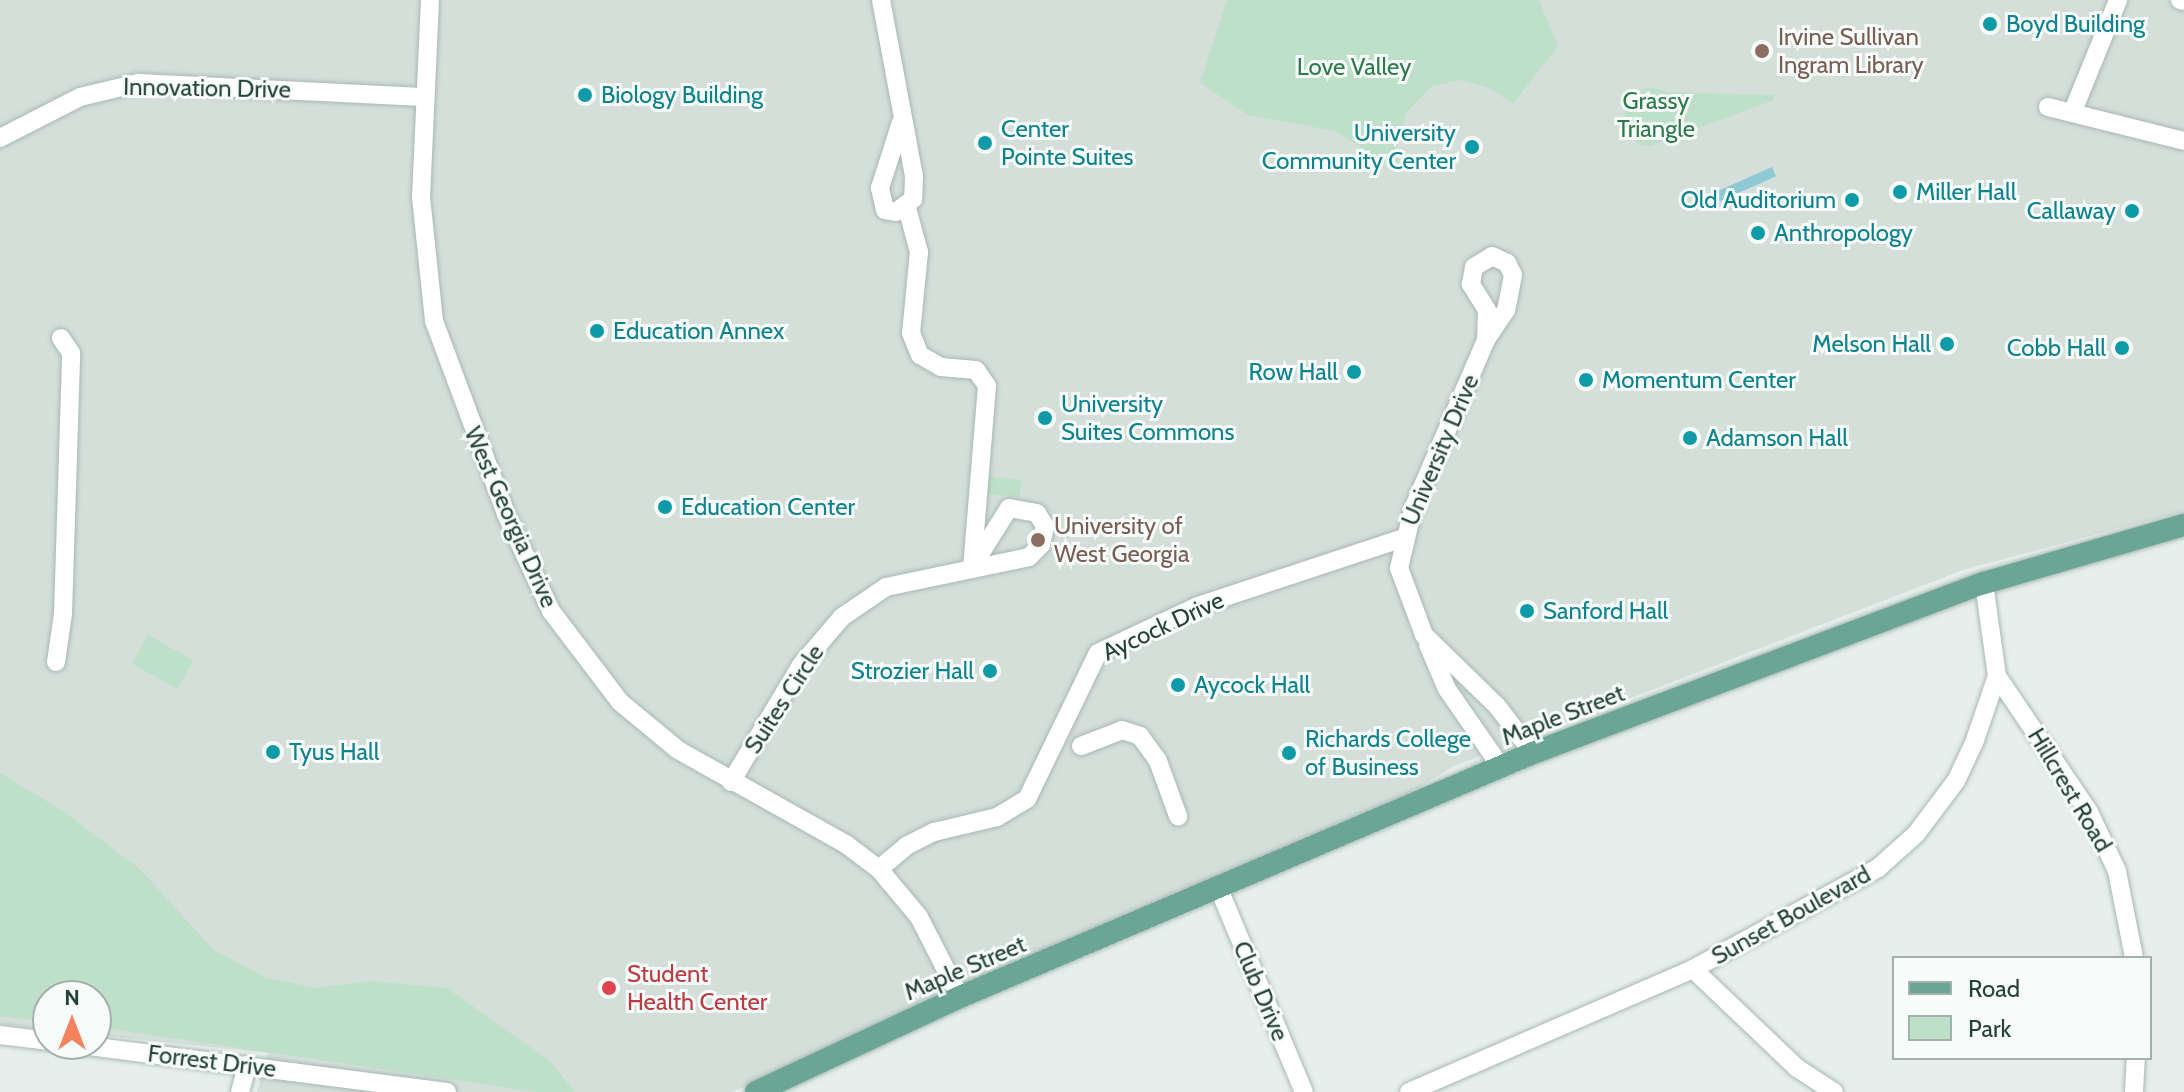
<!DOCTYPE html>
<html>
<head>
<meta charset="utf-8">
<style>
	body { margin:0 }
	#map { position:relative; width:2184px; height:1092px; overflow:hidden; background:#e6efeb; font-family:Cabin,sans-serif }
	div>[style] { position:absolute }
	.built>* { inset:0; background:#d4dfda }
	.green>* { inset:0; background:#bfe0c8; transform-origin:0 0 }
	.water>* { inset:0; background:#8ec9d4; transform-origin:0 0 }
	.roads { filter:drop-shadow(0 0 2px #a8b8b2) drop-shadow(0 0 2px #a8b8b2) }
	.minor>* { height:18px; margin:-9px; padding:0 9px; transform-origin:9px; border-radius:9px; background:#fff }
	.major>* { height:22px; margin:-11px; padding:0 11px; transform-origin:11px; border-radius:11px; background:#6aa596 }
	.dots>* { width:22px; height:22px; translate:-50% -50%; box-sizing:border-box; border:4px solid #f7fbf9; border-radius:50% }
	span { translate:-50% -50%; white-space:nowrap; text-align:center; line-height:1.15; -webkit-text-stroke:6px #f7fbf9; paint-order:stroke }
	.culture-label { font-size:24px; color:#0d838f }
	.left { translate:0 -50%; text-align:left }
	.right { translate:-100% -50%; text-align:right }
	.education-label { font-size:24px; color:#785e54 }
	.park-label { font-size:24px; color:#2d7a4b }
	.street-label { font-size:24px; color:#24423a }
	.health-label { font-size:24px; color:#be3a42 }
	.legend { position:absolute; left:1892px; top:956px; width:260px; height:104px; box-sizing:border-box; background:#f7fbf9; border:2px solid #a3b1ad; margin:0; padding:10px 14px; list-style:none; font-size:24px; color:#24423a }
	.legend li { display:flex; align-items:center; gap:16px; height:40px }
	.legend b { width:40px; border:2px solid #a3b1ad }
	.north { position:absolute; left:32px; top:980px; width:80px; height:80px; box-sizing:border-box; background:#f7fbf9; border:2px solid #a3b1ad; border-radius:50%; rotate:0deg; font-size:22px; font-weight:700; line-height:32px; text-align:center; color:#24423a }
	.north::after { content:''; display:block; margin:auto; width:28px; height:36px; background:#f4845f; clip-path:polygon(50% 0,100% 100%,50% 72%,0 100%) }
</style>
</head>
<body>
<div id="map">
	<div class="built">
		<div style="clip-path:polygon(0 0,2184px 0,2184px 511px,1966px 569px,1454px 766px,1402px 798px,732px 1092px,257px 1092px,268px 1053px,96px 1035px,96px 996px,48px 996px,48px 1030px,0 1024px)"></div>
	</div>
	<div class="green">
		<div style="clip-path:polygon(1227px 0,1539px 0,1558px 46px,1513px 104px,1489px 88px,1460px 80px,1432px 86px,1406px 113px,1397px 148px,1401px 172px,1335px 131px,1248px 115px,1200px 83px)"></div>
		<div style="clip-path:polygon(1650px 87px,1670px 92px,1774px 95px,1774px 100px,1650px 146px,1639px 145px,1621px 120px,1641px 89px)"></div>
		<div style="left:989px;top:476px;width:33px;height:18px;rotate:7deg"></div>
		<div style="left:148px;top:635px;width:52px;height:33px;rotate:29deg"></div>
		<div style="clip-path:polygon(0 773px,63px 811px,140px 869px,213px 949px,264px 977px,316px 988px,370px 981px,447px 988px,550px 1061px,575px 1092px,537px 1092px,96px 1027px,96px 996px,48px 996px,48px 1022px,0 1016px)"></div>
	</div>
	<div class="water">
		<div style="left:1772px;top:167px;width:10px;height:63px;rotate:66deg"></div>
	</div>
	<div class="roads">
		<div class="minor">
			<div style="left:430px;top:0;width:197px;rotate:92.6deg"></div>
			<div style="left:421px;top:197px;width:125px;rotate:84deg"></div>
			<div style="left:434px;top:321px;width:206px;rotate:69.5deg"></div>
			<div style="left:506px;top:514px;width:107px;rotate:65.1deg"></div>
			<div style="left:551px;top:611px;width:114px;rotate:52.8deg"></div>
			<div style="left:620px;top:702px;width:75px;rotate:39.6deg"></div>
			<div style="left:678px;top:750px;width:194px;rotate:29.3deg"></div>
			<div style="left:847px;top:845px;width:40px;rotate:37deg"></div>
			<div style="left:879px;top:869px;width:62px;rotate:50.2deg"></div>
			<div style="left:919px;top:917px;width:90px;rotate:62.9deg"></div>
			<div style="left:881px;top:0;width:179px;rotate:79.4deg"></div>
			<div style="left:914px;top:176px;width:23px;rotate:92deg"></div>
			<div style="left:913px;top:199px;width:21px;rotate:143deg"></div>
			<div style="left:896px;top:212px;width:11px;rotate:-170deg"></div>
			<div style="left:885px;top:210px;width:23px;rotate:-103deg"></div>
			<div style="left:880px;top:188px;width:69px;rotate:-72.3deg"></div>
			<div style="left:2180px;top:0;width:4px;rotate:14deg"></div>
			<div style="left:2048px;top:107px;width:140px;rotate:14deg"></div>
			<div style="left:2073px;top:111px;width:120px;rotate:-67.9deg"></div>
			<div style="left:0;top:138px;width:90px;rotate:-27.1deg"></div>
			<div style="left:80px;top:97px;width:60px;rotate:-13.6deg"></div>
			<div style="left:138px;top:83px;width:286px;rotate:2.8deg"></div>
			<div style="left:907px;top:208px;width:46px;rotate:74.7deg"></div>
			<div style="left:919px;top:252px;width:81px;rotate:95.6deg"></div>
			<div style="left:911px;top:333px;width:24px;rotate:68deg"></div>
			<div style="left:920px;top:355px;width:24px;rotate:30deg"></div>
			<div style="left:941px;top:367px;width:35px;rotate:5deg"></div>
			<div style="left:976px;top:370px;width:19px;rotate:55deg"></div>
			<div style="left:987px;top:386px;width:182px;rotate:94.7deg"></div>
			<div style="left:1486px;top:340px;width:30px;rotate:-88deg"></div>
			<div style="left:1487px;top:310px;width:31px;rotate:-122deg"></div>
			<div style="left:1471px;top:284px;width:17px;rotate:-80deg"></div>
			<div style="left:1474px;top:267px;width:21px;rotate:-31deg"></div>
			<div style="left:1492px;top:256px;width:17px;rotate:25deg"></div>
			<div style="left:1507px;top:263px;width:13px;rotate:63deg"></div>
			<div style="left:1513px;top:275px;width:36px;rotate:101deg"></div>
			<div style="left:1506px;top:310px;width:36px;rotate:124deg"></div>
			<div style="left:1486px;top:340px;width:184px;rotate:113.4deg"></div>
			<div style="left:1413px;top:509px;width:61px;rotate:103.3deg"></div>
			<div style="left:1399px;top:568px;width:72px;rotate:69.5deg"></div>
			<div style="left:1424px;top:635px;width:102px;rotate:44.2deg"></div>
			<div style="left:1497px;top:706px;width:59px;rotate:52.5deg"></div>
			<div style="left:1428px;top:645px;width:48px;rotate:66.6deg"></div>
			<div style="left:1447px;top:689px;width:95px;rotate:55.3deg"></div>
			<div style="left:56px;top:662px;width:49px;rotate:-81.7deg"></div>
			<div style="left:63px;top:614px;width:261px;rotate:-88.2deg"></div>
			<div style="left:71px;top:353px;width:18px;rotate:-124deg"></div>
			<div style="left:1997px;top:676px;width:164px;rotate:55.9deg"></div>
			<div style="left:2089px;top:812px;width:65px;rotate:64.6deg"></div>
			<div style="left:2117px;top:871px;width:89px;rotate:78.9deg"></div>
			<div style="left:1081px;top:746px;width:44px;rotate:-21.3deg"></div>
			<div style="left:1122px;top:730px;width:19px;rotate:18deg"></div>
			<div style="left:1140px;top:736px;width:31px;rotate:54deg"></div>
			<div style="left:1158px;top:761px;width:59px;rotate:70deg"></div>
			<div style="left:731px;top:782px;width:136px;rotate:-59.1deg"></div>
			<div style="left:801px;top:665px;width:63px;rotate:-49.5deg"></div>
			<div style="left:842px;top:617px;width:53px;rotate:-34.3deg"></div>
			<div style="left:886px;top:587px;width:146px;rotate:-11.8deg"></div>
			<div style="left:1029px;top:557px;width:17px;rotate:-45deg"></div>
			<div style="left:1041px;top:545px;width:19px;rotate:-78deg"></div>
			<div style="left:1045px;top:526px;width:15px;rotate:-122deg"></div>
			<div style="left:1037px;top:513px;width:28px;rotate:-170deg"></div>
			<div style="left:1009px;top:508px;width:70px;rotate:122.1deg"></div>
			<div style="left:879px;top:869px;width:35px;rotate:-40deg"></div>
			<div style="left:906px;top:846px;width:31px;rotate:-27deg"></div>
			<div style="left:934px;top:832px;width:65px;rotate:-13.4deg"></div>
			<div style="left:997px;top:817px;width:35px;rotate:-31deg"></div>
			<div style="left:1027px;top:799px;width:162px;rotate:-64.1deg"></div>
			<div style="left:1098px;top:653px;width:110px;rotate:-25.2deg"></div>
			<div style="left:1198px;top:606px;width:217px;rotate:-18.3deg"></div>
			<div style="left:1219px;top:889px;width:220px;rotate:67.3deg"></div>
			<div style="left:1693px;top:969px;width:144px;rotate:43.6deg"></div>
			<div style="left:1797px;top:1068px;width:44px;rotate:33deg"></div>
			<div style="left:0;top:1035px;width:48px;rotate:7.1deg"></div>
			<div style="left:73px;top:1044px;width:377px;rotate:7.3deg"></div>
			<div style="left:240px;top:1092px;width:28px;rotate:-75deg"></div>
			<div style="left:1409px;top:1092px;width:309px;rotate:-23.4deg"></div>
			<div style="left:1693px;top:969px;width:211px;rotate:-28.6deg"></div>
			<div style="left:1878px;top:868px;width:51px;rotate:-41.8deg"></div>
			<div style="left:1916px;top:834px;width:66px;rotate:-53deg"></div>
			<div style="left:1956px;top:781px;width:42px;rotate:-64.7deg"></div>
			<div style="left:1974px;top:743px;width:71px;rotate:-71.1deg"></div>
			<div style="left:1997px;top:676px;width:94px;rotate:-98deg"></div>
			<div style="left:2134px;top:1092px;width:34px;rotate:-87deg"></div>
		</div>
		<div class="major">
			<div style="left:756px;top:1092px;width:225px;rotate:-25deg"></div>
			<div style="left:960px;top:997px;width:623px;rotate:-23.07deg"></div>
			<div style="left:1533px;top:753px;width:482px;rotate:-20.7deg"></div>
			<div style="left:1984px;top:583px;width:208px;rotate:-16.2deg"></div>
		</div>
	</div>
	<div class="dots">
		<div style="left:1990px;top:24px;background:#0f9aa8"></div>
		<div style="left:1762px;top:51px;background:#8d6e63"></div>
		<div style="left:585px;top:95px;background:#0f9aa8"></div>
		<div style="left:985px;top:143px;background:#0f9aa8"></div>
		<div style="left:1472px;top:147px;background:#0f9aa8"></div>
		<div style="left:1900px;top:192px;background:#0f9aa8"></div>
		<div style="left:1852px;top:200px;background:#0f9aa8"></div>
		<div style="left:2132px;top:211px;background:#0f9aa8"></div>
		<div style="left:1758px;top:233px;background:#0f9aa8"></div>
		<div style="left:597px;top:331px;background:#0f9aa8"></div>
		<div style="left:1947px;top:344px;background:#0f9aa8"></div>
		<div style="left:2122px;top:348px;background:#0f9aa8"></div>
		<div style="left:1354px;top:372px;background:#0f9aa8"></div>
		<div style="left:1586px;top:380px;background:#0f9aa8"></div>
		<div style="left:1045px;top:418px;background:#0f9aa8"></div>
		<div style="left:1690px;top:438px;background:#0f9aa8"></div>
		<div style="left:665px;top:507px;background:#0f9aa8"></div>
		<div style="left:1038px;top:540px;background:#8d6e63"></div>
		<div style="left:1527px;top:611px;background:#0f9aa8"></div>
		<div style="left:990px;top:671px;background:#0f9aa8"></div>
		<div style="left:1178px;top:685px;background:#0f9aa8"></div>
		<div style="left:273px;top:752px;background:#0f9aa8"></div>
		<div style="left:1289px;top:753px;background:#0f9aa8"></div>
		<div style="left:609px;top:988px;background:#e0444e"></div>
	</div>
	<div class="culture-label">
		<span class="left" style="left:2006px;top:24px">Boyd Building</span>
		<span class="left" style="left:601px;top:95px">Biology Building</span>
		<span class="left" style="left:1001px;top:143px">Center<br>Pointe Suites</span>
		<span class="right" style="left:1456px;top:147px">University<br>Community Center</span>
		<span class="left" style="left:1916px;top:192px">Miller Hall</span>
		<span class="right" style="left:1836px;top:200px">Old Auditorium</span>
		<span class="right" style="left:2116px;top:211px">Callaway</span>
		<span class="left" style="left:1774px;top:233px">Anthropology</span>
		<span class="left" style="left:613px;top:331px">Education Annex</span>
		<span class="right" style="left:1931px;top:344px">Melson Hall</span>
		<span class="right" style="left:2106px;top:348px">Cobb Hall</span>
		<span class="right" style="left:1338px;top:372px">Row Hall</span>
		<span class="left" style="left:1602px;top:380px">Momentum Center</span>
		<span class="left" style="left:1061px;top:418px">University<br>Suites Commons</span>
		<span class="left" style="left:1706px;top:438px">Adamson Hall</span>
		<span class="left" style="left:681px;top:507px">Education Center</span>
		<span class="left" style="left:1543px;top:611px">Sanford Hall</span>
		<span class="right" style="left:974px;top:671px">Strozier Hall</span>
		<span class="left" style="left:1194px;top:685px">Aycock Hall</span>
		<span class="left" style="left:1305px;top:753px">Richards College<br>of Business</span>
		<span class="left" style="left:289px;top:752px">Tyus Hall</span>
	</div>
	<div class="education-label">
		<span class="left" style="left:1778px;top:51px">Irvine Sullivan<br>Ingram Library</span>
		<span class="left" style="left:1054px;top:540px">University of<br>West Georgia</span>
	</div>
	<div class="park-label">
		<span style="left:1354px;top:67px">Love Valley</span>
		<span style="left:1656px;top:115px">Grassy<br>Triangle</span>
	</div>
	<div class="street-label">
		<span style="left:207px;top:88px;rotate:1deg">Innovation Drive</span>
		<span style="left:1440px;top:450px;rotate:-67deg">University Drive</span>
		<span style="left:511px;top:517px;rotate:66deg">West Georgia Drive</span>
		<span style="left:1163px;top:626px;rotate:-25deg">Aycock Drive</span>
		<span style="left:784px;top:699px;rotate:-57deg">Suites Circle</span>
		<span style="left:1563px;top:715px;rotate:-21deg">Maple Street</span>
		<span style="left:2070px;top:790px;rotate:59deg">Hillcrest Road</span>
		<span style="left:1791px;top:915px;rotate:-29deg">Sunset Boulevard</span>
		<span style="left:965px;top:968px;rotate:-23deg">Maple Street</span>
		<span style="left:1261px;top:991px;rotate:67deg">Club Drive</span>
		<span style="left:212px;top:1061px;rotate:7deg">Forrest Drive</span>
	</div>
	<div class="health-label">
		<span class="left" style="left:627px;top:988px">Student<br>Health Center</span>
	</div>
	<ul class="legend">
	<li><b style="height:10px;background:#6aa596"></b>Road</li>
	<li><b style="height:22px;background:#bfe0c8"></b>Park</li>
	</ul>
	<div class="north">N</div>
</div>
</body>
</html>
